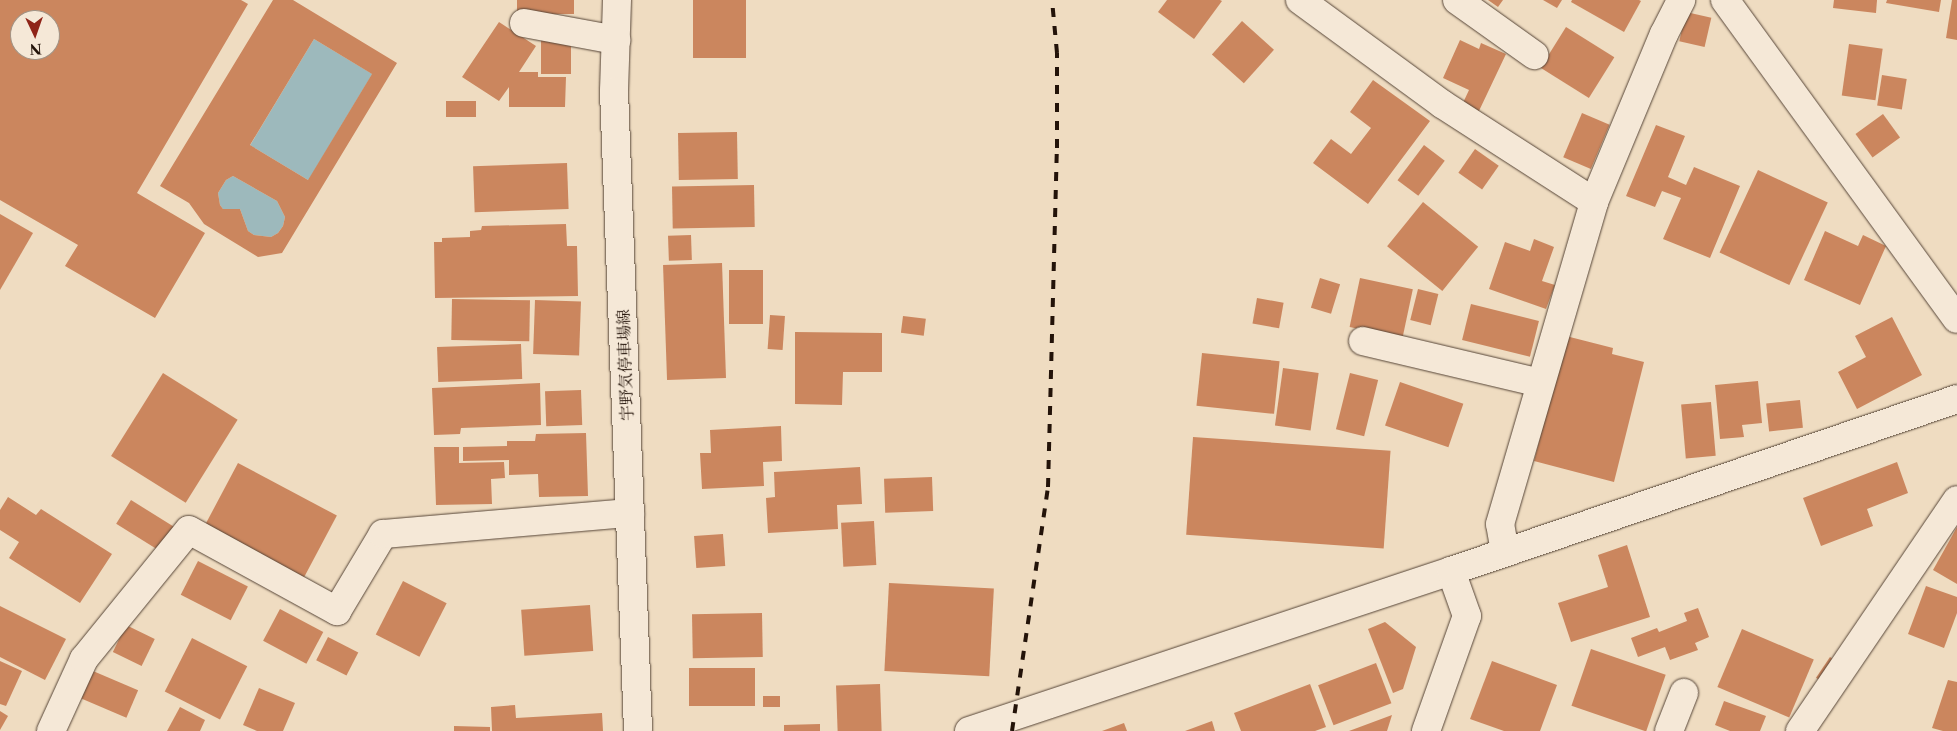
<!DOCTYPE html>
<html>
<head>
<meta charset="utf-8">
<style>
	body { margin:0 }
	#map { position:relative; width:1957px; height:731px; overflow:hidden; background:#efdcc1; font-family:"Libre Caslon Text","Noto Serif JP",serif }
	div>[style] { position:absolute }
	.water>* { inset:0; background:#9db9bc; transform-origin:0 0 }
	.building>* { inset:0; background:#cb865e; transform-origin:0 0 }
	.roads { filter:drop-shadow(0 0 1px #564537) drop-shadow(0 0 1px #564537) }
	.minor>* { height:28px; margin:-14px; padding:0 14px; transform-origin:14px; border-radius:14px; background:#f5e8d7 }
	.tertiary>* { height:28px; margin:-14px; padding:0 14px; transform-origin:14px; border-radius:14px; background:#f5e8d7 }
	.secondary>* { height:28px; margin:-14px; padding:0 14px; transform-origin:14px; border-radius:14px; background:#f5e8d7 }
	.rail>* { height:4px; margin-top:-2px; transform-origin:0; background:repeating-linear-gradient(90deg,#231309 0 9px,transparent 0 18px) }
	span { translate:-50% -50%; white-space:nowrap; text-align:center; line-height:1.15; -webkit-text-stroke:4.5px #f5e8d7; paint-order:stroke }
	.street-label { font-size:16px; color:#231309 }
	.north { position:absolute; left:10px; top:10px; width:50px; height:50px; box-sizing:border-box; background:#f5e8d7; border:1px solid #a19385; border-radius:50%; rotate:177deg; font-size:14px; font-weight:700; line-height:20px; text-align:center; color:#231309 }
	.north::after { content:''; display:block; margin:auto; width:18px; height:22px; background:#8f2418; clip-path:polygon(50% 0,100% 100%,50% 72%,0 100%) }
</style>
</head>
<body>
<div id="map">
	<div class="water">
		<div style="left:314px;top:39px;width:68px;height:124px;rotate:31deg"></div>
		<div style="clip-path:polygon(233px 176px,277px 201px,285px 217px,283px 226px,278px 233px,271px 237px,254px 235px,248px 231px,240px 209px,223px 209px,220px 205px,218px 193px,226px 180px)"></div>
	</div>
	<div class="building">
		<div style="clip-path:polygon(evenodd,0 0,241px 0,248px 4px,137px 193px,205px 233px,155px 318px,65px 266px,78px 245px,0 200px,0 0,20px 20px,50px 20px,50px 50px,20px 50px,20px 20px)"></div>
		<div style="clip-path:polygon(evenodd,273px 0,293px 0,397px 63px,282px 253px,258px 257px,204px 224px,189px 203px,160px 186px,273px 0,314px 39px,372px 74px,308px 180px,250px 145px,314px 39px,273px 0,233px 176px,277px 201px,285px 217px,283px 226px,278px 233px,271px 237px,254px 235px,248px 231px,240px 209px,223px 209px,220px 205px,218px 193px,226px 180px,233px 176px)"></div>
		<div style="left:517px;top:0;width:57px;height:14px"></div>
		<div style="left:693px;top:0;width:53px;height:58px"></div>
		<div style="clip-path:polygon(1167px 0,1220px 0,1222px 1px,1194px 39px,1158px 12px)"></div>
		<div style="clip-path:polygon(1488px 0,1503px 0,1498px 7px)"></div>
		<div style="clip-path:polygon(1543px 0,1562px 0,1557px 8px)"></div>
		<div style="clip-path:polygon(1572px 0,1639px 0,1641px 1px,1624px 32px,1571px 2px)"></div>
		<div style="clip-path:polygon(1834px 0,1877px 0,1876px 13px,1833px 8px)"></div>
		<div style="clip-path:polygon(1887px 0,1941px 0,1939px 12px,1886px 3px)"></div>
		<div style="clip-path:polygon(1952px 0,1957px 0,1957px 40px,1946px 38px)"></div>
		<div style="left:1686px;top:12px;width:26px;height:30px;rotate:13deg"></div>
		<div style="left:1242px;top:21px;width:43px;height:45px;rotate:42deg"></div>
		<div style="clip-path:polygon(499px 22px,536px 46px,519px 72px,538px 72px,538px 77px,566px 77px,565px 107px,509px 107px,509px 87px,499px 101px,462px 77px)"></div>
		<div style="left:1566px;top:27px;width:57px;height:48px;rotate:32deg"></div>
		<div style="left:571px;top:37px;width:37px;height:30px;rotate:90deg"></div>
		<div style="clip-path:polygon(1460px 40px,1479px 49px,1481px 43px,1506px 54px,1478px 113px,1462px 105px,1469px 90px,1443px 78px)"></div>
		<div style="left:1849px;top:44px;width:34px;height:52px;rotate:8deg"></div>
		<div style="left:1882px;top:75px;width:25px;height:31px;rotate:9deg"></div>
		<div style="clip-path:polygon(1373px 80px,1430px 121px,1368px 204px,1313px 163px,1331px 139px,1351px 154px,1371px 128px,1350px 112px)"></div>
		<div style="left:446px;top:101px;width:30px;height:16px"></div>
		<div style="left:1582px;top:113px;width:30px;height:48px;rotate:23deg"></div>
		<div style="left:1883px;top:114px;width:29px;height:34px;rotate:54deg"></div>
		<div style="clip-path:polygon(1656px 125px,1685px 136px,1668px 177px,1686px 185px,1694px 167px,1740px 186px,1710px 258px,1663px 239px,1681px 198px,1662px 191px,1655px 207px,1626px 196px)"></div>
		<div style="left:737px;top:132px;width:47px;height:59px;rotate:89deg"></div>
		<div style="left:1424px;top:145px;width:26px;height:44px;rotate:37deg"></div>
		<div style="left:1475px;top:149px;width:29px;height:29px;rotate:35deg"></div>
		<div style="left:567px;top:163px;width:46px;height:94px;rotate:88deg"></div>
		<div style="left:1758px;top:170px;width:77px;height:91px;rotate:25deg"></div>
		<div style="left:754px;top:185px;width:42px;height:82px;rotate:89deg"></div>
		<div style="left:1423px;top:202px;width:71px;height:57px;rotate:39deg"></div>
		<div style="clip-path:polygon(0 214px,33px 233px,0 290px)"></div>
		<div style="clip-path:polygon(566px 224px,567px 246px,577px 246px,578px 296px,435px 298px,434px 242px,442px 242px,442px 238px,470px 237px,470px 231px,481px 230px,482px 226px)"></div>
		<div style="clip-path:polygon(1825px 231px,1858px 246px,1863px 235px,1886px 246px,1860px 305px,1804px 280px)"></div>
		<div style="left:691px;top:235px;width:25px;height:23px;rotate:88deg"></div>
		<div style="clip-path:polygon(1534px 239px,1554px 247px,1542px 281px,1555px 285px,1546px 309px,1489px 289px,1505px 242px,1530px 251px)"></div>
		<div style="left:722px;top:263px;width:115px;height:59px;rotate:88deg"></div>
		<div style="left:729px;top:270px;width:34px;height:54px"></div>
		<div style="left:1320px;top:278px;width:21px;height:31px;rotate:17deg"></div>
		<div style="left:1360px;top:278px;width:54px;height:50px;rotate:12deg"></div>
		<div style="left:1418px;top:289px;width:21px;height:32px;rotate:14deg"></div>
		<div style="left:1257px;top:298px;width:27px;height:26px;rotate:10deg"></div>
		<div style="left:452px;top:299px;width:78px;height:41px;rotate:1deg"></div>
		<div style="left:535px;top:300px;width:46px;height:54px;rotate:2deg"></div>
		<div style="left:1471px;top:304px;width:70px;height:37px;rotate:14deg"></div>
		<div style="left:770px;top:315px;width:15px;height:34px;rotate:4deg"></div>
		<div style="left:903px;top:316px;width:23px;height:17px;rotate:7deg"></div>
		<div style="clip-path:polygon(1892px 317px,1922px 375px,1857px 409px,1838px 372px,1866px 357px,1855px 336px)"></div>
		<div style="clip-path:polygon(795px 332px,882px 333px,882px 372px,843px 372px,842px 405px,795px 404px)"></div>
		<div style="clip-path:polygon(1566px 336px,1613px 348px,1612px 354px,1644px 362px,1614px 482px,1534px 461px)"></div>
		<div style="left:521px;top:344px;width:35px;height:84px;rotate:88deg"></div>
		<div style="left:1202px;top:353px;width:78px;height:53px;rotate:6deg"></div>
		<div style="left:1283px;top:368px;width:36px;height:58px;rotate:8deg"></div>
		<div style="left:163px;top:373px;width:88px;height:98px;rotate:32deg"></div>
		<div style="left:1350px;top:373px;width:29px;height:58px;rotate:14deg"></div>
		<div style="clip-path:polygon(1758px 381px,1762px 423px,1742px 425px,1744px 437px,1720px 439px,1715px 385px)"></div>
		<div style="left:1400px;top:382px;width:67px;height:46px;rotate:19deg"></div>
		<div style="clip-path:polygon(540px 383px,541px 425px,461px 428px,460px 434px,434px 435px,432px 388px)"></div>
		<div style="left:581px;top:390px;width:35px;height:36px;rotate:88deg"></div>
		<div style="left:1800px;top:400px;width:28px;height:34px;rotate:84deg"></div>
		<div style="left:1711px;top:402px;width:54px;height:30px;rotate:85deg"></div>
		<div style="clip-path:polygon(781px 426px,782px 461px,763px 462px,764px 486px,702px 489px,700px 453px,711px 453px,710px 430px)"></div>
		<div style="clip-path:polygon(586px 433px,588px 496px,539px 497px,538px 474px,509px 475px,509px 460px,463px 461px,463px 447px,507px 446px,507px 441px,535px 441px,536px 434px)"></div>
		<div style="left:1193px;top:437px;width:198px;height:98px;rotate:4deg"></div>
		<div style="clip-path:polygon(434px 447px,459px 447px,459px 463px,504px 462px,505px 478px,491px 479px,492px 504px,436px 505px)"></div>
		<div style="clip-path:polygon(1897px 462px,1908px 493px,1867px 509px,1873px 526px,1821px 546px,1803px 498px)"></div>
		<div style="left:238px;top:463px;width:112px;height:77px;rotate:28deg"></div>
		<div style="clip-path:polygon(860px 467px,862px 504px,837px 505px,838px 529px,768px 533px,766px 498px,775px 497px,774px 472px)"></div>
		<div style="left:932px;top:477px;width:34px;height:48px;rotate:88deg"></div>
		<div style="clip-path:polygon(8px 497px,36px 515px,41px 509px,112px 554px,80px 603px,9px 558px,19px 542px,0 530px,0 510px)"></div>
		<div style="left:131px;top:500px;width:52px;height:28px;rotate:32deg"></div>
		<div style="left:874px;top:521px;width:44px;height:33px;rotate:87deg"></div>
		<div style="clip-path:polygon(1957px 527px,1957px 584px,1933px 570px)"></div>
		<div style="left:723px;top:534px;width:32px;height:29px;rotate:86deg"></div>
		<div style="clip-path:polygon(1627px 545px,1650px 617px,1571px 642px,1558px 603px,1608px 587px,1598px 555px)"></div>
		<div style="left:198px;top:561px;width:56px;height:38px;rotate:27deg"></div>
		<div style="left:403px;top:581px;width:49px;height:60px;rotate:27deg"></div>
		<div style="left:889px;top:583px;width:105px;height:88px;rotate:3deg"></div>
		<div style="clip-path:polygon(1926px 586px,1957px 597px,1957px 613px,1944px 648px,1908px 634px)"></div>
		<div style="left:590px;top:605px;width:46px;height:69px;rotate:86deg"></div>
		<div style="clip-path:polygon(0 606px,66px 639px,45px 680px,0 657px)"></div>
		<div style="clip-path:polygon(1698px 608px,1709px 637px,1695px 643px,1698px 650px,1670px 660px,1665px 647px,1638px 657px,1631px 638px,1657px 628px,1659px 632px,1687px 621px,1684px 613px)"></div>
		<div style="left:280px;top:609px;width:49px;height:36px;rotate:28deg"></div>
		<div style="left:762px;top:613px;width:44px;height:70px;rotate:89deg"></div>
		<div style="clip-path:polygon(1385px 622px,1416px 647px,1403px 689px,1393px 693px,1368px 629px)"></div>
		<div style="left:126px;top:625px;width:32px;height:30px;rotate:26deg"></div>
		<div style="left:1742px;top:629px;width:78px;height:63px;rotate:23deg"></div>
		<div style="left:328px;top:637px;width:34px;height:26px;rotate:27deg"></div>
		<div style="left:192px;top:638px;width:62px;height:60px;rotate:27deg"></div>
		<div style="left:1591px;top:649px;width:79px;height:60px;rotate:19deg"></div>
		<div style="left:1830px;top:657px;width:11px;height:25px;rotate:34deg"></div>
		<div style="clip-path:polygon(0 661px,22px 671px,6px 706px,0 704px)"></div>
		<div style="clip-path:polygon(1492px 661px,1557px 685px,1540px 731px,1504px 731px,1470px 719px)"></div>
		<div style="left:1376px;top:663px;width:43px;height:62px;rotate:69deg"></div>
		<div style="left:689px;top:668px;width:66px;height:38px"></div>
		<div style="left:93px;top:671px;width:49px;height:30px;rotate:23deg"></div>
		<div style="clip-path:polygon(1948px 680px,1957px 682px,1957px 731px,1943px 731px,1932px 728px)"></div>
		<div style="left:880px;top:684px;width:47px;height:44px;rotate:88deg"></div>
		<div style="clip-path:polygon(1310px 684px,1326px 727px,1315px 731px,1241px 731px,1234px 713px)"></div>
		<div style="clip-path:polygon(259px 688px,295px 703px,283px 731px,257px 731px,243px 725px)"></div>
		<div style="left:763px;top:696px;width:17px;height:11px"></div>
		<div style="clip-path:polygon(1724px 701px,1766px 716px,1760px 731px,1730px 731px,1715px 725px)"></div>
		<div style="clip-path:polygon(515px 705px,516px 718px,602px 713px,603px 731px,492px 731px,491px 707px)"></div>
		<div style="clip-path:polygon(180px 707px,205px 720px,200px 731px,167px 731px)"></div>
		<div style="clip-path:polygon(0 711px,8px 716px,0 730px)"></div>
		<div style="clip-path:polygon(1392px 715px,1387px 731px,1349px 731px)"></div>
		<div style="clip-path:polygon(1212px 721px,1215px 731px,1185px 731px)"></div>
		<div style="clip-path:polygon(1124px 723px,1127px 731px,1102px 731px)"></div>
		<div style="clip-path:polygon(820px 724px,820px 731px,784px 731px,784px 725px)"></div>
		<div style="clip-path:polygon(454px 726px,490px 727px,490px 731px,454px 731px)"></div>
	</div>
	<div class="roads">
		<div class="minor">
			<div style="left:1300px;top:0;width:176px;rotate:36.2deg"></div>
			<div style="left:1442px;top:104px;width:181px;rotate:32.8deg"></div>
			<div style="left:1457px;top:0;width:95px;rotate:35.5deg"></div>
			<div style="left:524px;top:23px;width:94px;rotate:10.5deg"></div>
			<div style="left:1363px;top:341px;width:182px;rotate:13.3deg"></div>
			<div style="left:1505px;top:552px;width:28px;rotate:-100deg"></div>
			<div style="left:1500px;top:524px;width:335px;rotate:-73.7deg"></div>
			<div style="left:1594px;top:202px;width:182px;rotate:-67.4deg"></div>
			<div style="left:1664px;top:34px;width:38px;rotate:-63deg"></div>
			<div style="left:51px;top:731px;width:79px;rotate:-65.4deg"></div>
			<div style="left:84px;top:659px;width:166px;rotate:-50.9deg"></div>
			<div style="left:189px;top:530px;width:169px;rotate:28.7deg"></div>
			<div style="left:337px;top:611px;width:90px;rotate:-59.1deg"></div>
			<div style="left:383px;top:534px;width:248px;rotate:-4.9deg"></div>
			<div style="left:969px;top:731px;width:508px;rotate:-18.36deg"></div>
			<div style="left:1426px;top:731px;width:122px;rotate:-70.4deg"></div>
			<div style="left:1467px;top:616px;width:48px;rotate:-109.6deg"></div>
			<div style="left:1451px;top:571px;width:534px;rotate:-18.77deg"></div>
			<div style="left:1669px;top:731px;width:41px;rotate:-68.5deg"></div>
			<div style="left:1800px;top:731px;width:279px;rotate:-55.8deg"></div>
		</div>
		<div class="tertiary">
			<div style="left:1725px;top:0;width:394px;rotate:54deg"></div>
		</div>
		<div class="secondary">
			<div style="left:617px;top:0;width:91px;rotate:91.9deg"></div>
			<div style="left:614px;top:91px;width:640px;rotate:87.85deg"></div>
		</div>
	</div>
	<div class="rail">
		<div style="left:1012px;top:731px;width:247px;rotate:-81.6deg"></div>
		<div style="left:1048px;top:487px;width:339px;rotate:-88.5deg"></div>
		<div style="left:1057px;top:148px;width:95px;rotate:-90deg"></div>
		<div style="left:1057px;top:53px;width:53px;rotate:-95.4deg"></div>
	</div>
	<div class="street-label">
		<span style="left:625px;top:365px;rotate:-92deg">宇野気停車場線</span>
	</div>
	<div class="north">N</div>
</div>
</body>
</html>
